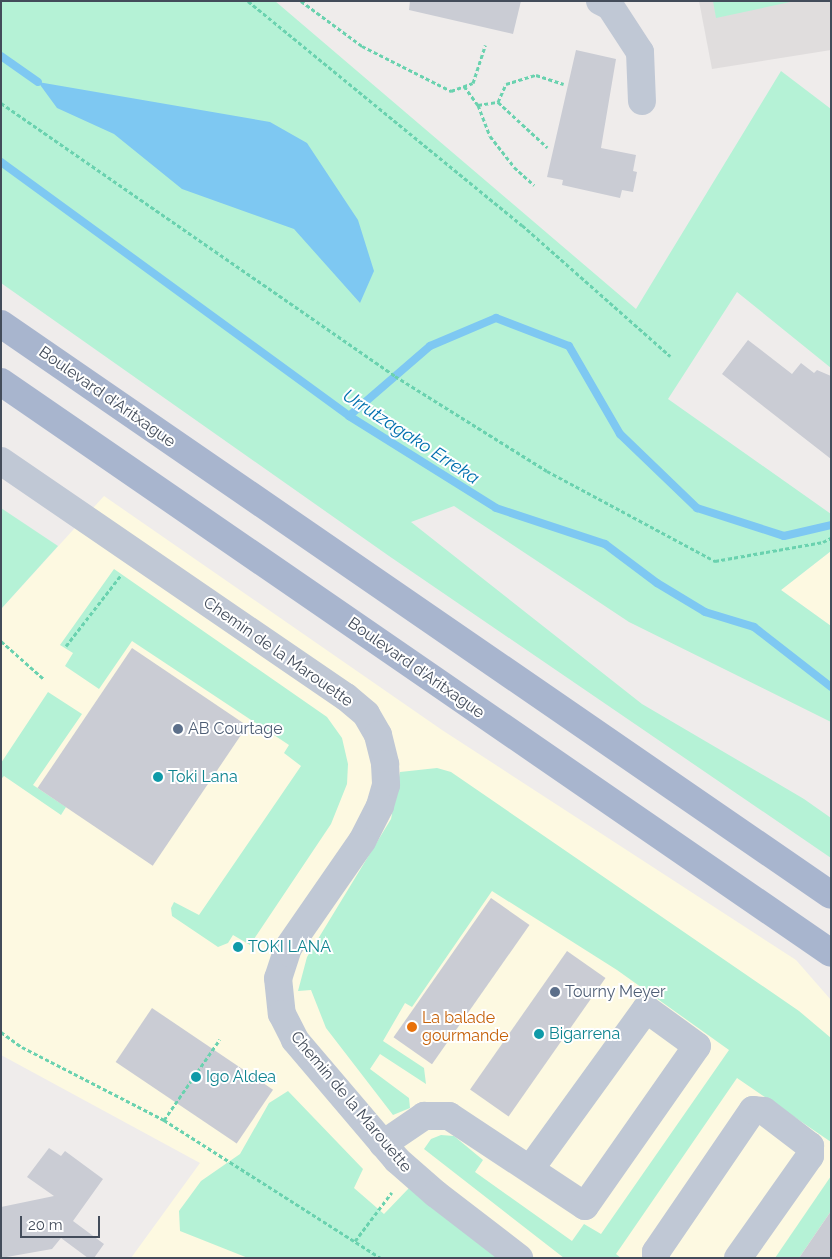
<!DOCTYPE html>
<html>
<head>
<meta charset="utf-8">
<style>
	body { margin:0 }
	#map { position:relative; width:832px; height:1259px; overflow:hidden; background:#efeceb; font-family:Raleway,sans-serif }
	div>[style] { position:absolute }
	.commercial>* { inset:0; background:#fdf9e1 }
	.education>* { inset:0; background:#e0dddd }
	.green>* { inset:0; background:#b5f2d6 }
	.water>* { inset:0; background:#7ec8f2 }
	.stream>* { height:8px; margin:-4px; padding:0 4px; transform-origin:4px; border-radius:4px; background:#7ec8f2 }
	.building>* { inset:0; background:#caccd4; transform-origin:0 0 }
	.path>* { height:3px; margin-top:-1.5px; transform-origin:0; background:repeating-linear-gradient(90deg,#6ad2af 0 4px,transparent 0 6.5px) }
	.minor>* { height:28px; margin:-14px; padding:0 14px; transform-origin:14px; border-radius:14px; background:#c0c8d5 }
	.major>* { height:28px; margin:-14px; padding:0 14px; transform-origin:14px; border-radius:14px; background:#a8b5ce }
	.dots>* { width:14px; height:14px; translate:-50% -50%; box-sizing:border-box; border:2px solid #fff; border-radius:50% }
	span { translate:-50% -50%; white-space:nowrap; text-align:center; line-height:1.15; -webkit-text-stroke:4px #fff; paint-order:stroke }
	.street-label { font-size:16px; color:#434c5a }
	.service-label { font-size:16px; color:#4e5e75 }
	.left { translate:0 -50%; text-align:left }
	.culture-label { font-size:16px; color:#0d838f }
	.food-label { font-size:16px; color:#c56008 }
	.water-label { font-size:18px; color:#0170af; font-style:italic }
	.frame { position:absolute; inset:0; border:2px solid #434c5a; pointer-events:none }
	.scale { position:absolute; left:20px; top:1216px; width:80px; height:22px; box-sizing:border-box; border:2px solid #434c5a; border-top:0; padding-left:6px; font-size:15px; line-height:18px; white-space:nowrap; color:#434c5a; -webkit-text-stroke:4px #fff; paint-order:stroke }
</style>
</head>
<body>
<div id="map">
	<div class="commercial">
		<div style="clip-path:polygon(104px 496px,442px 730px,796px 960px,831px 1000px,831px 1258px,131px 1258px,200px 1163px,1px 1055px,1px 609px)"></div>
		<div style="clip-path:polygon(831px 551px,831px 626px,781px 590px)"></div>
	</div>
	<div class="education">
		<div style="clip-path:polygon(699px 1px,831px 1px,831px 50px,712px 69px)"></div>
	</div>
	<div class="green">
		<div style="clip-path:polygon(1px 1px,275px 1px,636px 309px,781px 71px,831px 109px,831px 368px,737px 292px,668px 399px,831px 514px,831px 551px,781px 590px,831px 626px,831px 722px,629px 622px,454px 506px,411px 522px,642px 704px,804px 799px,831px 818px,831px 858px,389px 556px,1px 283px)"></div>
		<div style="clip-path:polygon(713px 1px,795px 1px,716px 18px)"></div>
		<div style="clip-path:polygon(1px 508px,58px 546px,1px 609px)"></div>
		<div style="clip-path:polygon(114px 569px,327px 717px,342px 738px,348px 764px,347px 784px,331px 824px,250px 945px,233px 935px,228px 943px,218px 947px,172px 916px,171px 908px,174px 902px,199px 915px,301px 766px,284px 753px,289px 745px,132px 641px,99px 689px,65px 666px,73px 653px,60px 645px)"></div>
		<div style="clip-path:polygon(48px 692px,82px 714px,33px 785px,66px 807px,61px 815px,4px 776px,1px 779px,1px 763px)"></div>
		<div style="clip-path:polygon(437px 768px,451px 772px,799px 1011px,831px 1038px,831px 1142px,737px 1078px,616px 1254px,621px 1258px,564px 1258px,424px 1149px,431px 1139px,441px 1135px,454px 1136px,483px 1160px,475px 1172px,572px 1241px,584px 1224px,601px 1234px,729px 1050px,617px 970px,492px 891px,412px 1007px,405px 1003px,383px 1041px,424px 1068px,426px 1084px,380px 1054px,370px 1069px,409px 1098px,410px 1108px,393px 1115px,326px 1028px,311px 990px,298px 991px,307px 957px,391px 819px,400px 772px)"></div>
		<div style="clip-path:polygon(288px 1091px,363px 1169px,354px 1188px,384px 1214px,409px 1188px,503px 1258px,248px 1258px,180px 1231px,179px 1211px,201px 1181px,240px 1154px,269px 1103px)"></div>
		<div style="clip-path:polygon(831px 1176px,831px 1211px,799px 1258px,775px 1258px)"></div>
	</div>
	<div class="water">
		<div style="clip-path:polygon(38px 82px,270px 122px,307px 143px,358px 220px,374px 271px,360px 303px,294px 229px,182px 189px,114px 134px,57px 108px)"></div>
	</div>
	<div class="stream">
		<div style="left:1px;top:56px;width:45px;rotate:35.1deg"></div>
		<div style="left:1px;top:162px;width:431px;rotate:36.1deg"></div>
		<div style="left:349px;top:416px;width:173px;rotate:32deg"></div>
		<div style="left:496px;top:508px;width:115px;rotate:18.3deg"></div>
		<div style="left:605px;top:544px;width:65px;rotate:36.9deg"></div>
		<div style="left:657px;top:583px;width:56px;rotate:31.1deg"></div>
		<div style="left:705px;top:612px;width:51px;rotate:17deg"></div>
		<div style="left:754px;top:627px;width:98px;rotate:37.9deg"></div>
		<div style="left:349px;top:416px;width:107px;rotate:-40.8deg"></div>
		<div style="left:430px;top:346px;width:72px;rotate:-23deg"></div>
		<div style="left:496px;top:318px;width:78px;rotate:21deg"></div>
		<div style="left:569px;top:346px;width:102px;rotate:59.9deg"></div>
		<div style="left:620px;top:434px;width:107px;rotate:43.9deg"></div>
		<div style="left:697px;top:508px;width:91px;rotate:17.8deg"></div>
		<div style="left:784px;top:536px;width:48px;rotate:-13.2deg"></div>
	</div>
	<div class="building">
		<div style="clip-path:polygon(410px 1px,521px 1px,513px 34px,409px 10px)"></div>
		<div style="clip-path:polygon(576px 50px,616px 59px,601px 148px,636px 155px,633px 171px,637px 172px,633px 192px,622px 190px,620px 198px,562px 185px,563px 180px,547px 177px)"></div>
		<div style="clip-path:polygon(748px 340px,792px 374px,801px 363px,814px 373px,817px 370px,831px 376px,831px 459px,722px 374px)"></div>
		<div style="left:132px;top:648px;width:139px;height:169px;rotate:34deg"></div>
		<div style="left:491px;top:898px;width:47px;height:170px;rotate:35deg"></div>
		<div style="left:567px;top:951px;width:47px;height:169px;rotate:35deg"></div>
		<div style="left:152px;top:1008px;width:146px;height:65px;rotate:34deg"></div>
		<div style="clip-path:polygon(49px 1148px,61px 1156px,65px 1151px,103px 1179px,73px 1221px,104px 1244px,94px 1258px,88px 1258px,61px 1238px,52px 1249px,1px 1258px,1px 1207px,54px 1196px,27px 1177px)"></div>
		<div style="clip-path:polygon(831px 1211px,831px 1258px,799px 1258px)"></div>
	</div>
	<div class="path">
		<div style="left:248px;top:1px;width:354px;rotate:39.3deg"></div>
		<div style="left:522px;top:225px;width:198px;rotate:41.5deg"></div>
		<div style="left:301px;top:1px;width:76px;rotate:36.4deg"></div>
		<div style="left:362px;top:46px;width:100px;rotate:26.8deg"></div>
		<div style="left:451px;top:91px;width:23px;rotate:-20deg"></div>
		<div style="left:473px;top:83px;width:40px;rotate:-72deg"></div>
		<div style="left:464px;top:86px;width:24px;rotate:54deg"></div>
		<div style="left:478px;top:105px;width:33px;rotate:69deg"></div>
		<div style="left:490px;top:136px;width:39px;rotate:52deg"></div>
		<div style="left:514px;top:167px;width:27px;rotate:42deg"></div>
		<div style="left:498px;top:102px;width:67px;rotate:42.6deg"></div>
		<div style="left:1px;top:103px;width:479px;rotate:34.7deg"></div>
		<div style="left:395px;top:376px;width:179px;rotate:32deg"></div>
		<div style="left:547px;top:471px;width:191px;rotate:28.2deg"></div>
		<div style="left:715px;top:561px;width:110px;rotate:-10deg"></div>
		<div style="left:823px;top:542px;width:9px;rotate:-27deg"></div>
		<div style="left:478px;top:105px;width:20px;rotate:-9deg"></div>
		<div style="left:498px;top:102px;width:20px;rotate:-66deg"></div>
		<div style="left:506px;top:84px;width:31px;rotate:-17deg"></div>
		<div style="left:536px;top:75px;width:29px;rotate:18deg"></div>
		<div style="left:1px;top:641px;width:57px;rotate:41.5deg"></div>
		<div style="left:66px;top:646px;width:90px;rotate:-52.2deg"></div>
		<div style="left:1px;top:1032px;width:26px;rotate:36deg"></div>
		<div style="left:22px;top:1047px;width:160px;rotate:27.2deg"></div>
		<div style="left:164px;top:1120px;width:257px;rotate:32.5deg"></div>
		<div style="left:164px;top:1120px;width:98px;rotate:-55.3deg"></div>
		<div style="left:355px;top:1241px;width:61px;rotate:-52.9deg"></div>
	</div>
	<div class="minor">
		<div style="left:600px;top:1px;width:11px;rotate:27deg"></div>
		<div style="left:610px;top:6px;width:55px;rotate:56.9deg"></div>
		<div style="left:640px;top:52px;width:49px;rotate:87.7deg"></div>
		<div style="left:1px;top:461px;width:418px;rotate:34.4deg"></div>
		<div style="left:346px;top:697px;width:26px;rotate:40deg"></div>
		<div style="left:366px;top:714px;width:24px;rotate:60deg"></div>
		<div style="left:378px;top:735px;width:30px;rotate:76deg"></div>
		<div style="left:385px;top:764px;width:21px;rotate:87deg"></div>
		<div style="left:386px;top:785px;width:22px;rotate:106deg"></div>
		<div style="left:380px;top:806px;width:39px;rotate:117deg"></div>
		<div style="left:362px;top:841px;width:130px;rotate:124.7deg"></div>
		<div style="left:288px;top:948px;width:32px;rotate:108deg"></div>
		<div style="left:278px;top:978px;width:36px;rotate:84deg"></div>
		<div style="left:282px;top:1014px;width:29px;rotate:63deg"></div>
		<div style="left:295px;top:1040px;width:157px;rotate:49.6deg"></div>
		<div style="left:397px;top:1160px;width:52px;rotate:41.1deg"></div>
		<div style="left:436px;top:1194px;width:105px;rotate:37.6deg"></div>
		<div style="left:383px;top:1144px;width:50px;rotate:-34.3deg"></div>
		<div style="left:424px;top:1116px;width:25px"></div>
		<div style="left:449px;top:1116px;width:163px;rotate:33.5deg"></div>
		<div style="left:585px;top:1206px;width:195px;rotate:-55deg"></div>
		<div style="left:697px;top:1046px;width:63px;rotate:-144deg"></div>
		<div style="left:646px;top:1009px;width:196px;rotate:125.9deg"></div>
		<div style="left:656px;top:1258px;width:6px;rotate:-90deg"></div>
		<div style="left:656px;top:1252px;width:172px;rotate:-55.7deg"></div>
		<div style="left:753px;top:1110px;width:11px;rotate:5deg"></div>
		<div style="left:764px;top:1111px;width:58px;rotate:37.3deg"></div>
		<div style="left:810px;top:1146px;width:10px;rotate:90deg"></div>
		<div style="left:810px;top:1156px;width:125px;rotate:125.2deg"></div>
	</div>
	<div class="major">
		<div style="left:1px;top:324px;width:1007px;rotate:34.53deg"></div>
		<div style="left:1px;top:382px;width:1007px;rotate:34.53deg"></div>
	</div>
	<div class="dots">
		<div style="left:178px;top:729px;background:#5c6f8a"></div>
		<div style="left:158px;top:777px;background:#0f9aa8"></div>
		<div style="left:238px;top:947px;background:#0f9aa8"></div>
		<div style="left:555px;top:992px;background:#5c6f8a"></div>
		<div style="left:412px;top:1027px;background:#e8710a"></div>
		<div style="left:539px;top:1034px;background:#0f9aa8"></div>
		<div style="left:196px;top:1077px;background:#0f9aa8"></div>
	</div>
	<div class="street-label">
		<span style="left:107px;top:397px;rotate:35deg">Boulevard d'Aritxague</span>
		<span style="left:278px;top:652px;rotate:35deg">Chemin de la Marouette</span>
		<span style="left:416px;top:668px;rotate:35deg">Boulevard d'Aritxague</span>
		<span style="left:351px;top:1102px;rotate:50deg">Chemin de la Marouette</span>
	</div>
	<div class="service-label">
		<span class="left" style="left:188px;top:729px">AB Courtage</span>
		<span class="left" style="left:565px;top:992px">Tourny Meyer</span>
	</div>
	<div class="culture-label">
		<span class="left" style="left:168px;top:777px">Toki Lana</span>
		<span class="left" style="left:248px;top:947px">TOKI LANA</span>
		<span class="left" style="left:549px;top:1034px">Bigarrena</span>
		<span class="left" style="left:206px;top:1077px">Igo Aldea</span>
	</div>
	<div class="food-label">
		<span class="left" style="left:422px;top:1027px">La balade<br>gourmande</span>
	</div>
	<div class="water-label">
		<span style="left:411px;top:437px;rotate:33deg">Urrutzagako Erreka</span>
	</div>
	<div class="frame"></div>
	<div class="scale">20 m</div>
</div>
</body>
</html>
